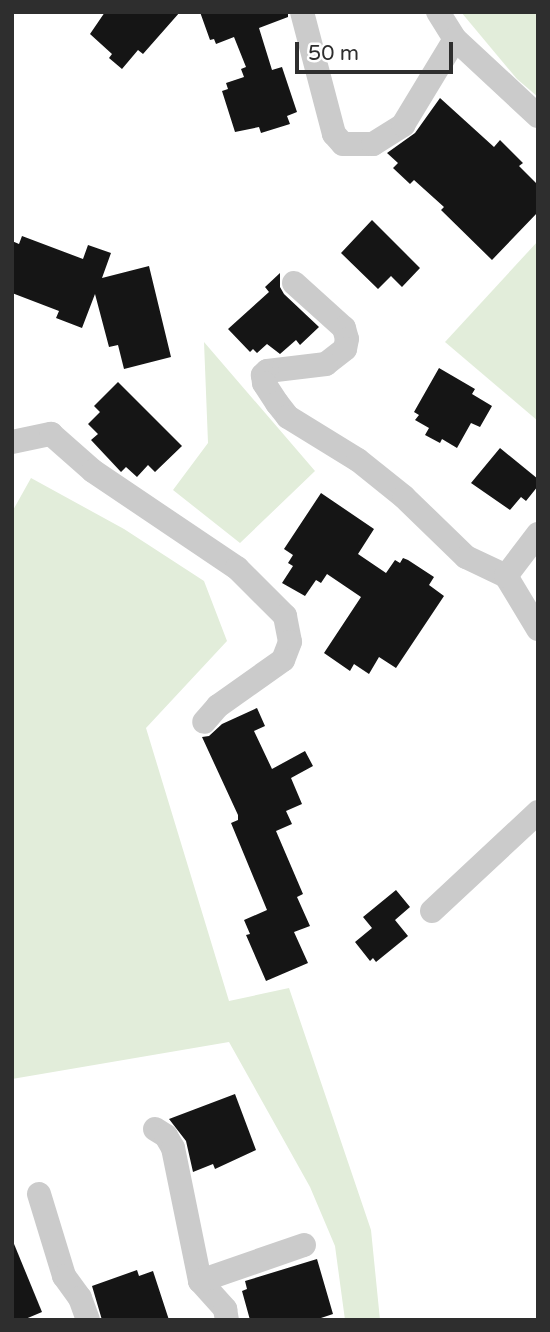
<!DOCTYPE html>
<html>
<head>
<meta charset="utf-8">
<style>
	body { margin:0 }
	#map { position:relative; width:550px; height:1332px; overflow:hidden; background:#fff; font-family:"Varela Round",sans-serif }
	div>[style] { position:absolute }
	.green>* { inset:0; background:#e2edda }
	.building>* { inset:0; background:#151515 }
	.minor>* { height:24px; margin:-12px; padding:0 12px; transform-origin:12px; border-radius:12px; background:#cbcbcb }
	span { translate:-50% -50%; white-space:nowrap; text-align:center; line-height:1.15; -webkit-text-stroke:7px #fff; paint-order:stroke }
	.frame { position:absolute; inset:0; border:14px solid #2e2e2e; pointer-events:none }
	.scale { position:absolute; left:295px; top:42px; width:158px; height:32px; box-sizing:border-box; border:4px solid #2e2e2e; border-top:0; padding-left:9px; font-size:21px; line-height:24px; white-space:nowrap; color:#2e2e2e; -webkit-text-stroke:5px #fff; paint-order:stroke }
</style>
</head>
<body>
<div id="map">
	<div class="green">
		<div style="clip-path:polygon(461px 12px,538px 12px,538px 97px,517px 79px)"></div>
		<div style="clip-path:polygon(538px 241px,538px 421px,445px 342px)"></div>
		<div style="clip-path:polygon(204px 342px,315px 471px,240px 543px,173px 490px,208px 443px)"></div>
		<div style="clip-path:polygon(31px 478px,124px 529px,204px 581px,227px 641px,146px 728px,229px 1001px,289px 988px,371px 1230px,380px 1320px,345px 1320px,335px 1246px,310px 1187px,229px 1042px,12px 1079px,12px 512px)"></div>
	</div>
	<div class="building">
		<div style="clip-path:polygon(105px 12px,180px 12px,143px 54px,138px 50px,122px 69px,109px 58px,112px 54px,90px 34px)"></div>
		<div style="clip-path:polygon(200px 12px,288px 12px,288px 17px,259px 28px,272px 70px,282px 67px,297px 112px,287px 116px,290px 124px,261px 133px,259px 127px,235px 132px,222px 91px,228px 89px,226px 83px,244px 77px,241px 69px,246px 67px,234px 37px,216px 44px,214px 39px,210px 40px)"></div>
		<div style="clip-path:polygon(440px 98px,494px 147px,500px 140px,523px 163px,519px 166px,538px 185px,538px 212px,492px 260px,441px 210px,444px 207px,414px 180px,410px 184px,393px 168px,398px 163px,387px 153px,415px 133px)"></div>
		<div style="clip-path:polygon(372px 220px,420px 268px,402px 287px,391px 276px,378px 289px,341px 253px)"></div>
		<div style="clip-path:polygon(22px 236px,83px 259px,88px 245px,111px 253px,102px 278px,149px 266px,171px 357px,124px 369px,118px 345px,109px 347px,95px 294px,82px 328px,56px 318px,59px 311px,12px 293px,12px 241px,19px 244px)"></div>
		<div style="clip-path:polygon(280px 273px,280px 287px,284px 294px,319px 327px,300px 345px,296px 340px,280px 354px,267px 344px,257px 353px,253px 349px,250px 352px,228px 329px,269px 292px,265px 287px)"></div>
		<div style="clip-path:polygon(439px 368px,475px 389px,472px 394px,492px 406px,480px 427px,471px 423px,457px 448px,442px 439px,440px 443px,425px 435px,429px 428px,415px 420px,419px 415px,414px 412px)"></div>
		<div style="clip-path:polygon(118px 382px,182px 446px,155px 472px,148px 465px,137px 477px,126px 467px,121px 472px,91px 440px,98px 434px,88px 424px,100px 412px,94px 406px)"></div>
		<div style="clip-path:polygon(500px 448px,538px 479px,538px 486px,526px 501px,521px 497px,510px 510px,471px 483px)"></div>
		<div style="clip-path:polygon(321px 493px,374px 529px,358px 554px,386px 573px,395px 560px,400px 563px,403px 558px,408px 560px,434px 577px,429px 585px,444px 596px,396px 668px,379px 657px,369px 674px,354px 664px,350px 671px,324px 653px,361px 597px,327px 574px,321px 583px,316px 580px,305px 596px,282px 583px,293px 566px,288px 563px,293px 555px,284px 549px)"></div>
		<div style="clip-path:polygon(257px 708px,265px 726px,254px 731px,272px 769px,305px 751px,313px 766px,291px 778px,302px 804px,286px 811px,292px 824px,276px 831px,303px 894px,297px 897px,310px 926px,294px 932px,308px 963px,266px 981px,246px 935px,250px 934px,244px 920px,267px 910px,231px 823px,238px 820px,238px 815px,202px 737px,209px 736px,222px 724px)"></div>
		<div style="clip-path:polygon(396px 890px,410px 907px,395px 920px,408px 936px,376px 962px,373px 958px,370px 961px,355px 942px,372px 928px,363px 917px)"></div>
		<div style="clip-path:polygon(235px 1094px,256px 1150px,215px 1169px,213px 1164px,193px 1172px,186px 1141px,169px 1119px)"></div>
		<div style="clip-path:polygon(12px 1239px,42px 1312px,23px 1320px,12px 1320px)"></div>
		<div style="clip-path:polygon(317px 1259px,333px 1314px,315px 1320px,250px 1320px,242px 1291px,247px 1289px,245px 1281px)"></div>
		<div style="clip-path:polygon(137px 1270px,139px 1276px,153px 1271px,169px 1320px,102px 1320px,92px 1286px)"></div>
	</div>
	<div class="minor">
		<div style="left:302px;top:12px;width:126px;rotate:75.3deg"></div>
		<div style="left:334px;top:134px;width:13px;rotate:48deg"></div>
		<div style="left:343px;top:144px;width:30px"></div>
		<div style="left:373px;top:144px;width:36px;rotate:-32deg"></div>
		<div style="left:403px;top:125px;width:100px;rotate:-58.8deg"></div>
		<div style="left:438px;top:12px;width:32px;rotate:58deg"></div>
		<div style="left:455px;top:39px;width:113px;rotate:42.9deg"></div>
		<div style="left:294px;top:283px;width:67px;rotate:42deg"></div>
		<div style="left:344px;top:328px;width:11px;rotate:75deg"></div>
		<div style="left:347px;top:339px;width:10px;rotate:101deg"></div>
		<div style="left:345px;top:349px;width:24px;rotate:142deg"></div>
		<div style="left:326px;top:364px;width:59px;rotate:173.2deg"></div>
		<div style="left:267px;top:371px;width:6px;rotate:135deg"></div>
		<div style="left:263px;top:375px;width:8px;rotate:83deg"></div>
		<div style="left:264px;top:383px;width:24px;rotate:57deg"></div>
		<div style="left:277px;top:403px;width:18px;rotate:52deg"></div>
		<div style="left:288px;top:417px;width:82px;rotate:31.6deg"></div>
		<div style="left:358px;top:460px;width:59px;rotate:38.8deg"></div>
		<div style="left:404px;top:497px;width:86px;rotate:44.1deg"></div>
		<div style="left:466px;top:557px;width:44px;rotate:25.4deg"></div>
		<div style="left:506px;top:576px;width:62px;rotate:58.9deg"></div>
		<div style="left:12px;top:442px;width:40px;rotate:-12deg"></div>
		<div style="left:51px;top:434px;width:56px;rotate:41.4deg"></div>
		<div style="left:93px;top:471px;width:174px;rotate:34deg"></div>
		<div style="left:237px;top:568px;width:68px;rotate:45deg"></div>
		<div style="left:285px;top:616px;width:26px;rotate:79deg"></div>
		<div style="left:290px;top:642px;width:19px;rotate:111deg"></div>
		<div style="left:283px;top:660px;width:80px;rotate:144.7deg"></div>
		<div style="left:218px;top:706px;width:21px;rotate:131deg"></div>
		<div style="left:506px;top:576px;width:53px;rotate:-52.7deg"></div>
		<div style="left:432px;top:911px;width:145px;rotate:-43deg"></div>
		<div style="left:155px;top:1129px;width:13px;rotate:32deg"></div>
		<div style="left:166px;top:1136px;width:14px;rotate:60deg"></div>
		<div style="left:173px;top:1148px;width:136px;rotate:78.5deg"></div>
		<div style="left:200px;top:1281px;width:38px;rotate:48deg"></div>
		<div style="left:225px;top:1309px;width:11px;rotate:80deg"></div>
		<div style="left:39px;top:1194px;width:86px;rotate:73deg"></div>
		<div style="left:64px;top:1276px;width:27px;rotate:54deg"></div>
		<div style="left:80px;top:1298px;width:23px;rotate:70deg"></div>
		<div style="left:200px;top:1281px;width:110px;rotate:-19.1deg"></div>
	</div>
	<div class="frame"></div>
	<div class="scale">50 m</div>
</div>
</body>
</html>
